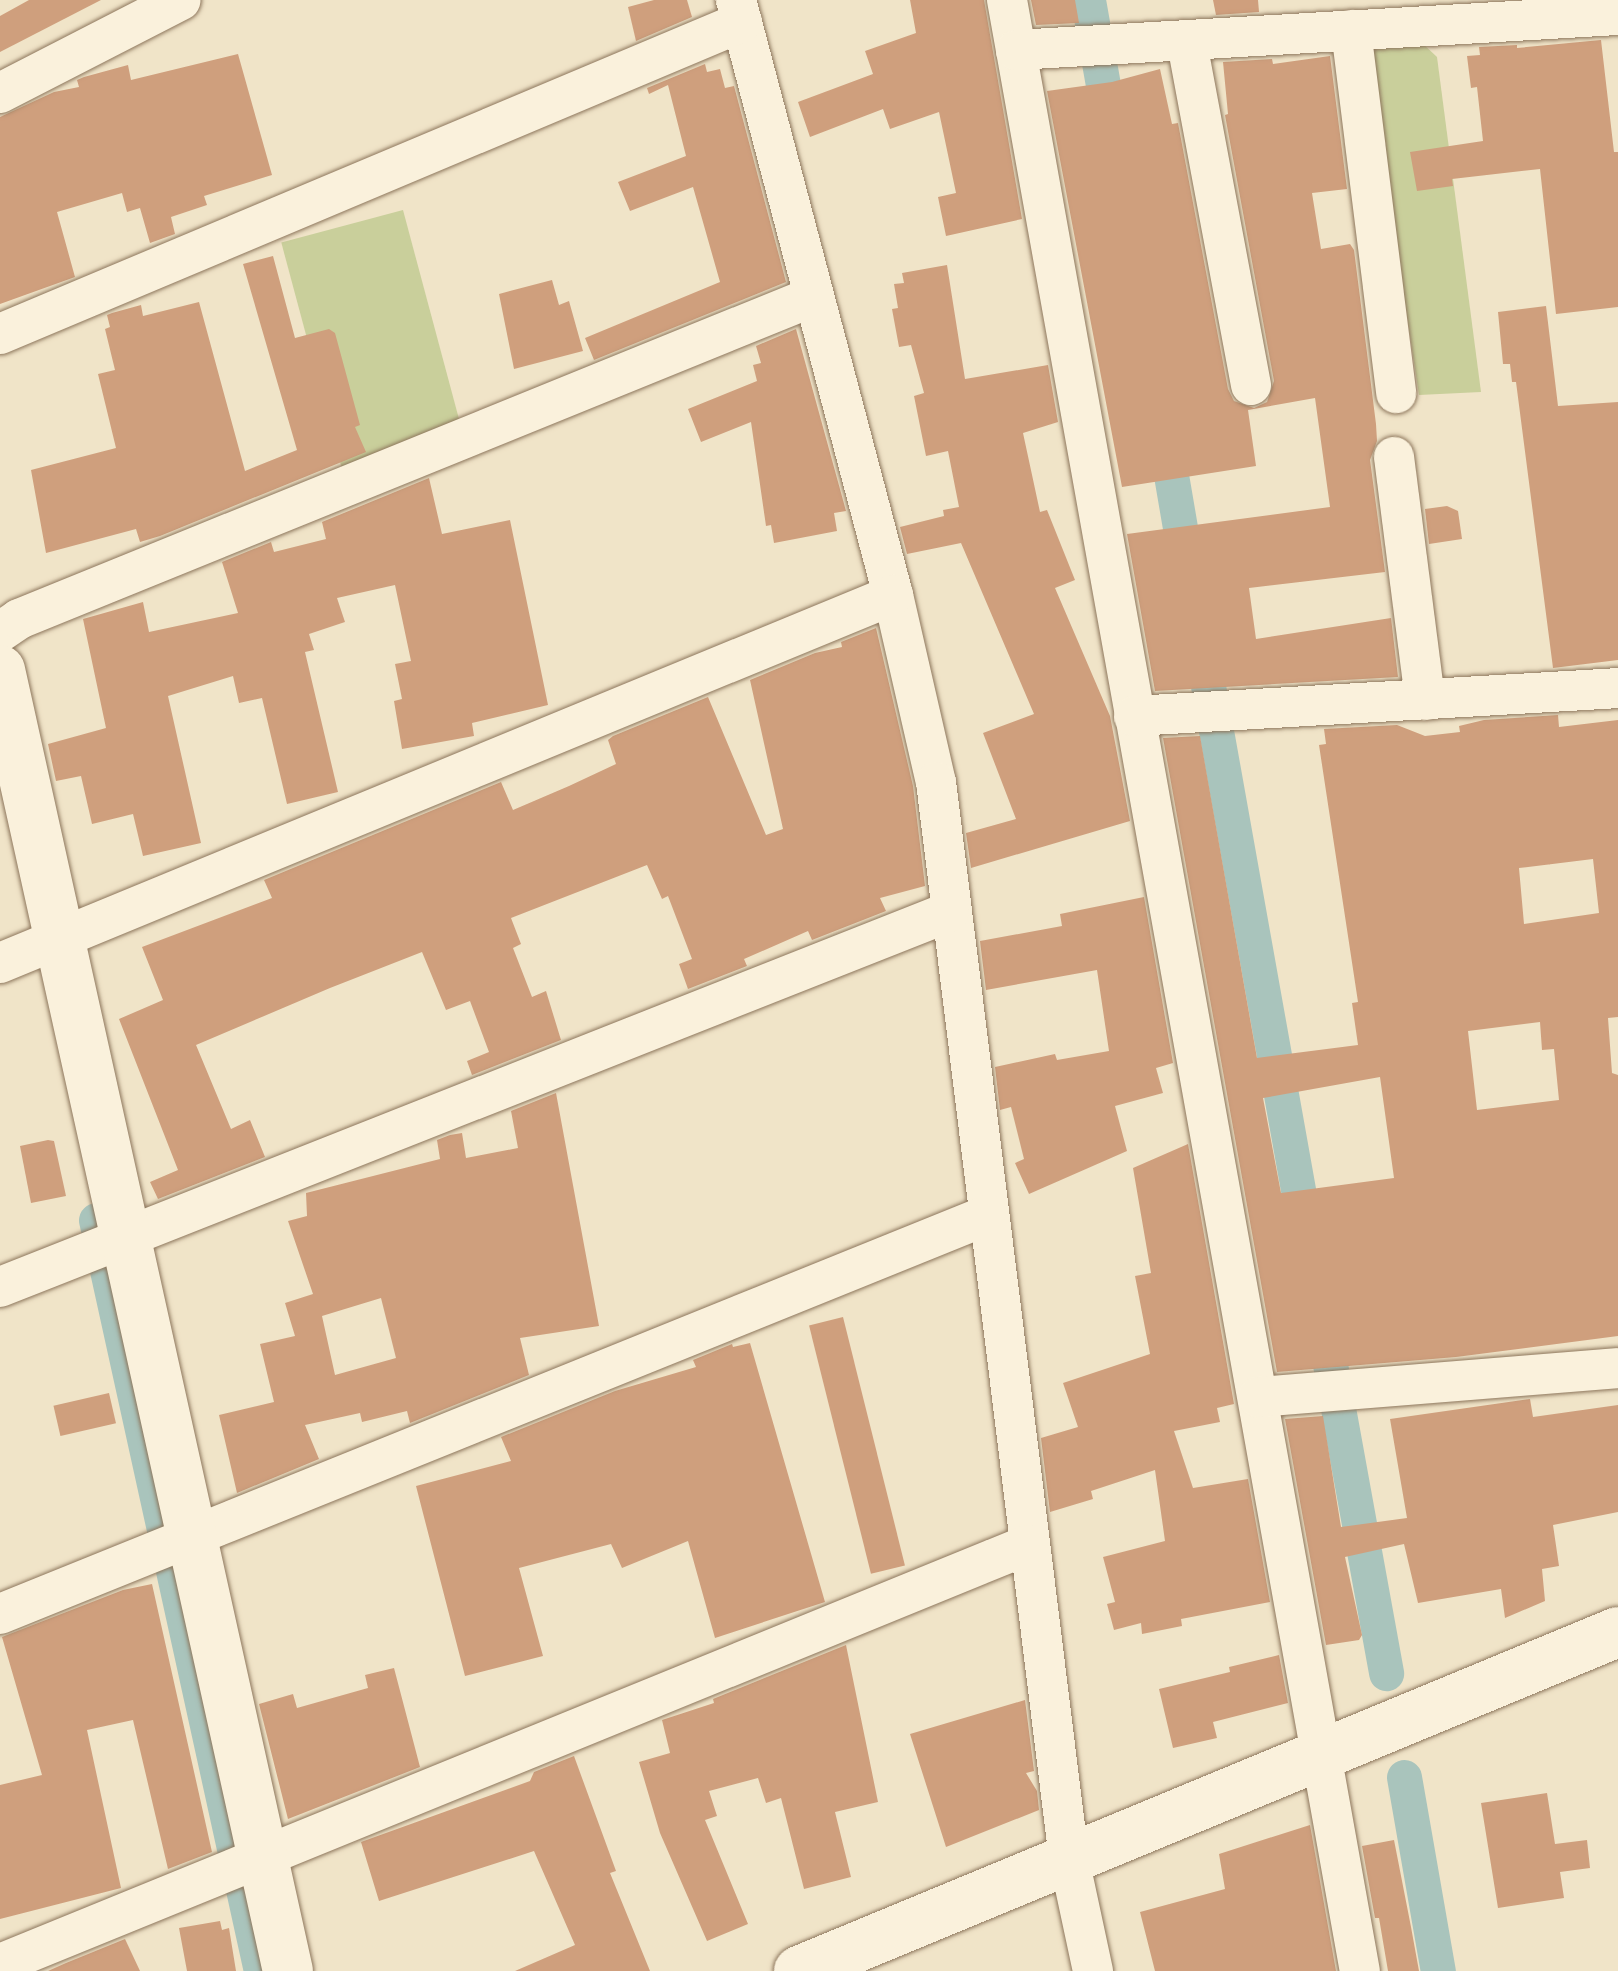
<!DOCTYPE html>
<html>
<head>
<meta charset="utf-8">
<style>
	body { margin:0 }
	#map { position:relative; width:1618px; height:1971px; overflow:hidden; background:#f0e4c8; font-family:Georgia,serif }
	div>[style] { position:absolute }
	.green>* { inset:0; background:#c9cf9b; transform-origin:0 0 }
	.canal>* { height:35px; margin:-17.5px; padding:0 17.5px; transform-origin:17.5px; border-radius:17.5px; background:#a9c4bc }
	.building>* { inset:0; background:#cf9f7d; transform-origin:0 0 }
	.roads { filter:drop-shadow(0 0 2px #8d765c) drop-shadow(0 0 2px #8d765c) }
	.minor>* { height:40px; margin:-20px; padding:0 20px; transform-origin:20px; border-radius:20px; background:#faf1dc }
	.tertiary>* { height:50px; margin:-25px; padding:0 25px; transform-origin:25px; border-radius:25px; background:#faf1dc }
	span { translate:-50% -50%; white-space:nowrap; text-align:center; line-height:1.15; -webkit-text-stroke:8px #f7eed8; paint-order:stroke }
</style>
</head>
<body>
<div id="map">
	<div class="green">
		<div style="clip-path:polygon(1421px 42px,1437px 57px,1481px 392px,1419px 395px,1366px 49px)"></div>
		<div style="left:403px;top:210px;width:244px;height:126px;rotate:75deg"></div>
	</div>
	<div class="canal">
		<div style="left:1088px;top:0;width:133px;rotate:80deg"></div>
		<div style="left:1164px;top:434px;width:143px;rotate:80.3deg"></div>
		<div style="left:1200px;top:641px;width:602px;rotate:79.87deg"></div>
		<div style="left:96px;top:1220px;width:769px;rotate:77.61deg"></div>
		<div style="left:1322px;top:1320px;width:359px;rotate:79.7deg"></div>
		<div style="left:1404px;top:1777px;width:197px;rotate:80.1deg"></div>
	</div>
	<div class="building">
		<div style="clip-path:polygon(29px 0,101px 0,0 52px,0 16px)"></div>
		<div style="clip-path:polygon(654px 0,687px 0,692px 17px,636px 41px,628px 7px)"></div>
		<div style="clip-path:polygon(910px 0,984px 0,1022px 219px,946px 236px,938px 197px,956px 193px,939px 112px,890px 129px,883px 109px,810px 137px,798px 102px,873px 74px,865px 51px,916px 33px)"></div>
		<div style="clip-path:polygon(1031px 0,1075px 0,1079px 23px,1036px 25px)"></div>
		<div style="clip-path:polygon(1213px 0,1258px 0,1259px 12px,1216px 15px)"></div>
		<div style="clip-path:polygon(1601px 40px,1614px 152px,1618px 152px,1618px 307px,1556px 314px,1540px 169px,1452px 179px,1453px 186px,1417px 191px,1410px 152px,1483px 141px,1477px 87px,1471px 88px,1467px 56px,1480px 55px,1479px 47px,1517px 45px,1517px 48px)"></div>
		<div style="clip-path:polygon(238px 54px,272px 175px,204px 196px,207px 205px,171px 217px,175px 234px,150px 243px,140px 208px,127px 212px,122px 193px,57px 212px,75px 277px,0 304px,0 117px,54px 92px,79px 87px,77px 80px,84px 77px,128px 65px,131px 80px)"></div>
		<div style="clip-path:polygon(1330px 56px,1347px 189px,1312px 193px,1321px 249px,1350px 244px,1354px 250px,1376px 424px,1377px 441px,1370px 460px,1385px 572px,1249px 588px,1256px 639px,1391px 618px,1398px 677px,1155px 691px,1127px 534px,1330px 507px,1315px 398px,1248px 410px,1256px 466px,1122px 487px,1047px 91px,1112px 82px,1160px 69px,1172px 124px,1178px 123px,1228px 389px,1234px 401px,1254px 408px,1267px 402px,1274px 381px,1225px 115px,1228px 114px,1223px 62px,1272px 59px,1273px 64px)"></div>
		<div style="clip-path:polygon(705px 64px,707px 72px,720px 69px,725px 88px,734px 86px,786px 282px,594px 360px,585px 338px,720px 282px,693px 187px,630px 211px,618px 182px,686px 156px,668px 85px,649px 94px,647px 88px)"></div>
		<div style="clip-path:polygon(273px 256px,295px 338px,329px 329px,335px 333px,360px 425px,355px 427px,366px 452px,160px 536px,140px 542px,136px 529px,46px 553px,31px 470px,116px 448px,98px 374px,115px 370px,105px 329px,110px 327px,107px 315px,112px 313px,141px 305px,143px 316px,199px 302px,245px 471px,297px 450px,243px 264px)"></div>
		<div style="clip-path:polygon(947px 265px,965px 379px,1048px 365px,1058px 422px,1023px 433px,1040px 512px,1047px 510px,1075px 580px,1055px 588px,1110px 716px,1130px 821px,971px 868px,966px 833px,1016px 819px,983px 733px,1034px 714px,961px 543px,907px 554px,900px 527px,944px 516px,943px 510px,959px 507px,948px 451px,926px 456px,914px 396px,924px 393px,911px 345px,899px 347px,892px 309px,898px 308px,894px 284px,904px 283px,902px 273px)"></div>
		<div style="clip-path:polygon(552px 280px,559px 305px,569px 301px,583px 351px,514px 369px,499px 294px)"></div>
		<div style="clip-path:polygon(1546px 306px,1558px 406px,1618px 402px,1618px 660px,1553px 668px,1516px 382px,1512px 382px,1510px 364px,1503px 364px,1498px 312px)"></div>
		<div style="clip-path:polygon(796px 329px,846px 511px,834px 513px,837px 531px,774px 543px,771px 525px,766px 526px,751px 422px,701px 442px,688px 409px,757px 381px,753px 365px,761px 363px,756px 346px)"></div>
		<div style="clip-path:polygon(429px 478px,442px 534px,510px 520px,548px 705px,472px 723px,474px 736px,402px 749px,394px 701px,402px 699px,395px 664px,411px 661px,395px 585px,337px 598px,345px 622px,309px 634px,314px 650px,305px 652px,338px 792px,287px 804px,262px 698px,239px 703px,233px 676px,168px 696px,201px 843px,143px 856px,133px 814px,92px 824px,81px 776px,56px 781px,48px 744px,106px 728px,83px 619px,143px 602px,149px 632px,238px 613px,222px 562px,271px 542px,274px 552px,326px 539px,322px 522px)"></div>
		<div style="clip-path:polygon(1447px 506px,1458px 511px,1462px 539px,1429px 544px,1425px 509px)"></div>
		<div style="clip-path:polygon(876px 628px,913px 786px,925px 886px,880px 898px,886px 911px,812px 940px,808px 931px,744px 959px,747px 966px,688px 989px,679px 964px,692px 959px,668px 896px,662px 899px,647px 865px,511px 918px,521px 944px,513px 948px,532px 997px,546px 991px,561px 1040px,472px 1075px,467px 1061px,489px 1052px,470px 1001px,446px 1010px,422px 952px,330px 988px,196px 1045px,231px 1129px,250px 1120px,265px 1157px,158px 1199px,150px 1182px,178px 1170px,119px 1019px,163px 1000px,142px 947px,272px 898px,264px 880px,501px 782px,513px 810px,569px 786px,616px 764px,608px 740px,613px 736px,708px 697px,766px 835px,783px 829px,750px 680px,815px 653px,842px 647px,841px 642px)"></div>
		<div style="clip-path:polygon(evenodd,1558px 715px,1559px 727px,1618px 720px,1618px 1017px,1608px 1018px,1612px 1073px,1618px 1075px,1618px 1336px,1456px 1357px,1277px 1372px,1163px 738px,1200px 736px,1257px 1058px,1358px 1045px,1352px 1003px,1358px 1002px,1319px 745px,1326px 744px,1324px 729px,1397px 725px,1425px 736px,1460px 732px,1459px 726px,1484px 720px,1558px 715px,1593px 859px,1599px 913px,1524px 924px,1519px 868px,1593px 859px,1558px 715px,1540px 1022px,1542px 1050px,1554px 1049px,1559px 1100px,1477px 1110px,1468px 1031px,1540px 1022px,1558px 715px,1380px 1077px,1394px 1178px,1281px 1193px,1263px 1098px,1380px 1077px)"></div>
		<div style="clip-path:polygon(1144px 897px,1173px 1063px,1156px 1068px,1163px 1093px,1115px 1106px,1127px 1151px,1029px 1194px,1015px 1163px,1024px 1159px,1011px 1107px,1000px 1110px,995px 1067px,1055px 1054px,1057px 1060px,1109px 1051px,1097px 970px,986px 990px,980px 941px,1062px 926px,1060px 914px)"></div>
		<div style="clip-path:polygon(evenodd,556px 1093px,599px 1326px,520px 1338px,529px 1375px,410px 1423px,407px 1411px,362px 1422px,360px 1413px,305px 1425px,319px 1459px,237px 1493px,219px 1415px,274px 1402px,260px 1344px,295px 1336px,285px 1303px,313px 1294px,288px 1221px,307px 1216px,306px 1193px,440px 1159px,437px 1140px,450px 1135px,462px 1133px,466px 1158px,518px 1148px,511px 1111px,556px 1093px,381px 1298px,396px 1358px,335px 1375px,322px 1316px,381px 1298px)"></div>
		<div style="clip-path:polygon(48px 1140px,54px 1141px,66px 1196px,31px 1203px,20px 1146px)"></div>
		<div style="clip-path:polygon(1188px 1144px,1234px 1404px,1217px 1408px,1220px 1422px,1174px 1431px,1193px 1488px,1248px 1479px,1270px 1602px,1181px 1619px,1182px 1626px,1142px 1634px,1141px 1623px,1114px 1630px,1107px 1604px,1115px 1602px,1103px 1557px,1165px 1541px,1155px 1470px,1091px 1491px,1093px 1499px,1050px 1512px,1041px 1438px,1078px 1427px,1063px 1383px,1150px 1354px,1135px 1276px,1151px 1273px,1133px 1168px)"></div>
		<div style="left:843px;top:1317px;width:256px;height:35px;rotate:76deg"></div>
		<div style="clip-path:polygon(750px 1343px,825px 1602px,715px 1638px,688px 1541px,622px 1568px,611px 1544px,519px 1568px,543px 1656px,465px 1676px,416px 1486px,511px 1461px,501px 1437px,615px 1391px,696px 1367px,693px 1360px,732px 1344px,733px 1347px)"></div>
		<div style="left:109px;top:1393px;width:31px;height:57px;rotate:77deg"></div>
		<div style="clip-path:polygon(1530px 1399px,1533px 1417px,1618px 1405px,1618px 1512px,1553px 1525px,1559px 1566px,1542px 1569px,1545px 1601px,1505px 1618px,1501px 1589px,1418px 1603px,1404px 1544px,1345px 1557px,1362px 1635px,1359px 1640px,1326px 1645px,1285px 1419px,1323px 1416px,1341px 1527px,1407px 1518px,1390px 1419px)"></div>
		<div style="clip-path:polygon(152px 1584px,212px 1852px,168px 1869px,133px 1720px,87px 1730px,121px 1888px,0 1919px,0 1785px,42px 1775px,2px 1637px,123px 1590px)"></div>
		<div style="clip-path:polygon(846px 1645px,878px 1802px,835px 1812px,851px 1877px,804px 1889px,781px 1798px,766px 1803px,758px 1778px,709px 1791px,717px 1816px,705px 1820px,748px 1924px,707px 1941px,660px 1833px,639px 1762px,670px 1753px,662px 1720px,714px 1703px,713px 1699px)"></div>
		<div style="clip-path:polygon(1279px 1655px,1288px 1703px,1213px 1722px,1217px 1738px,1173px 1748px,1159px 1689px,1230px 1672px,1229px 1667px)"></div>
		<div style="clip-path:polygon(394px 1668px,420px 1767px,288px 1819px,259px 1704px,293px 1694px,297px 1708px,368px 1688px,365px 1675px)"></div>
		<div style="clip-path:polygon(1025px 1700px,1034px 1771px,1026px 1773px,1037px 1791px,1039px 1810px,946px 1847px,910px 1734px)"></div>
		<div style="clip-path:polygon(574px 1756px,616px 1871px,610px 1873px,650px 1971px,515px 1971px,575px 1945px,534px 1851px,379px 1901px,361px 1842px,530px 1781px,534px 1772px)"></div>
		<div style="clip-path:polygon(1547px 1793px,1555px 1844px,1587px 1840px,1590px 1868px,1560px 1872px,1564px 1898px,1498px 1908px,1481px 1803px)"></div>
		<div style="clip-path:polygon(1310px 1825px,1336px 1971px,1155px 1971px,1140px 1912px,1225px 1889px,1219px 1854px)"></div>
		<div style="clip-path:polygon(1394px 1840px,1411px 1927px,1419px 1971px,1388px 1971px,1379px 1918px,1375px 1918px,1362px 1846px)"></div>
		<div style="clip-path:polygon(220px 1921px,222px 1930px,229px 1928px,236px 1971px,187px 1971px,179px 1928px)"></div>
		<div style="clip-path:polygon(125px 1939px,140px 1971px,48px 1971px,66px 1963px)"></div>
	</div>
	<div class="roads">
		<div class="minor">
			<div style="left:736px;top:0;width:615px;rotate:75.22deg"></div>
			<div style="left:893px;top:595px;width:192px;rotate:77.1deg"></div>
			<div style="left:936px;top:782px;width:1085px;rotate:82.96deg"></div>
			<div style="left:1069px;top:1859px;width:115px;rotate:77.9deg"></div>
			<div style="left:1007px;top:0;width:2002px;rotate:79.85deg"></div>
			<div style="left:1351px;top:30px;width:366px;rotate:82.9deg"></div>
			<div style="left:1187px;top:43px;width:348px;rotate:79.4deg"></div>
			<div style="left:1016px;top:50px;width:603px;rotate:-3.33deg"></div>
			<div style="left:0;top:93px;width:203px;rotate:-27.2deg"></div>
			<div style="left:0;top:334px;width:805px;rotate:-22.81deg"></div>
			<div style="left:1394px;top:457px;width:245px;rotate:82.7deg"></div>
			<div style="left:0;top:632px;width:23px;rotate:-34deg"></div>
			<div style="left:19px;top:619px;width:856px;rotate:-22.1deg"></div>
			<div style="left:1134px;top:716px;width:485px;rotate:-3.3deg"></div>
			<div style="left:0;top:963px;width:966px;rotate:-22.4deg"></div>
			<div style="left:0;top:1287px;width:1020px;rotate:-21.56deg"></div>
			<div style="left:1258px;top:1397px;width:361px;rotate:-4.6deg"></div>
			<div style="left:0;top:1614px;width:1066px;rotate:-21.99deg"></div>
			<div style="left:0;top:1964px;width:1110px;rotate:-22.18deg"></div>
		</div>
		<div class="tertiary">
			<div style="left:0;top:670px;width:1332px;rotate:77.52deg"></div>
			<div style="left:799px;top:1971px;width:886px;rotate:-22.49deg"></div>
		</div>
	</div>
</div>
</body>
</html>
